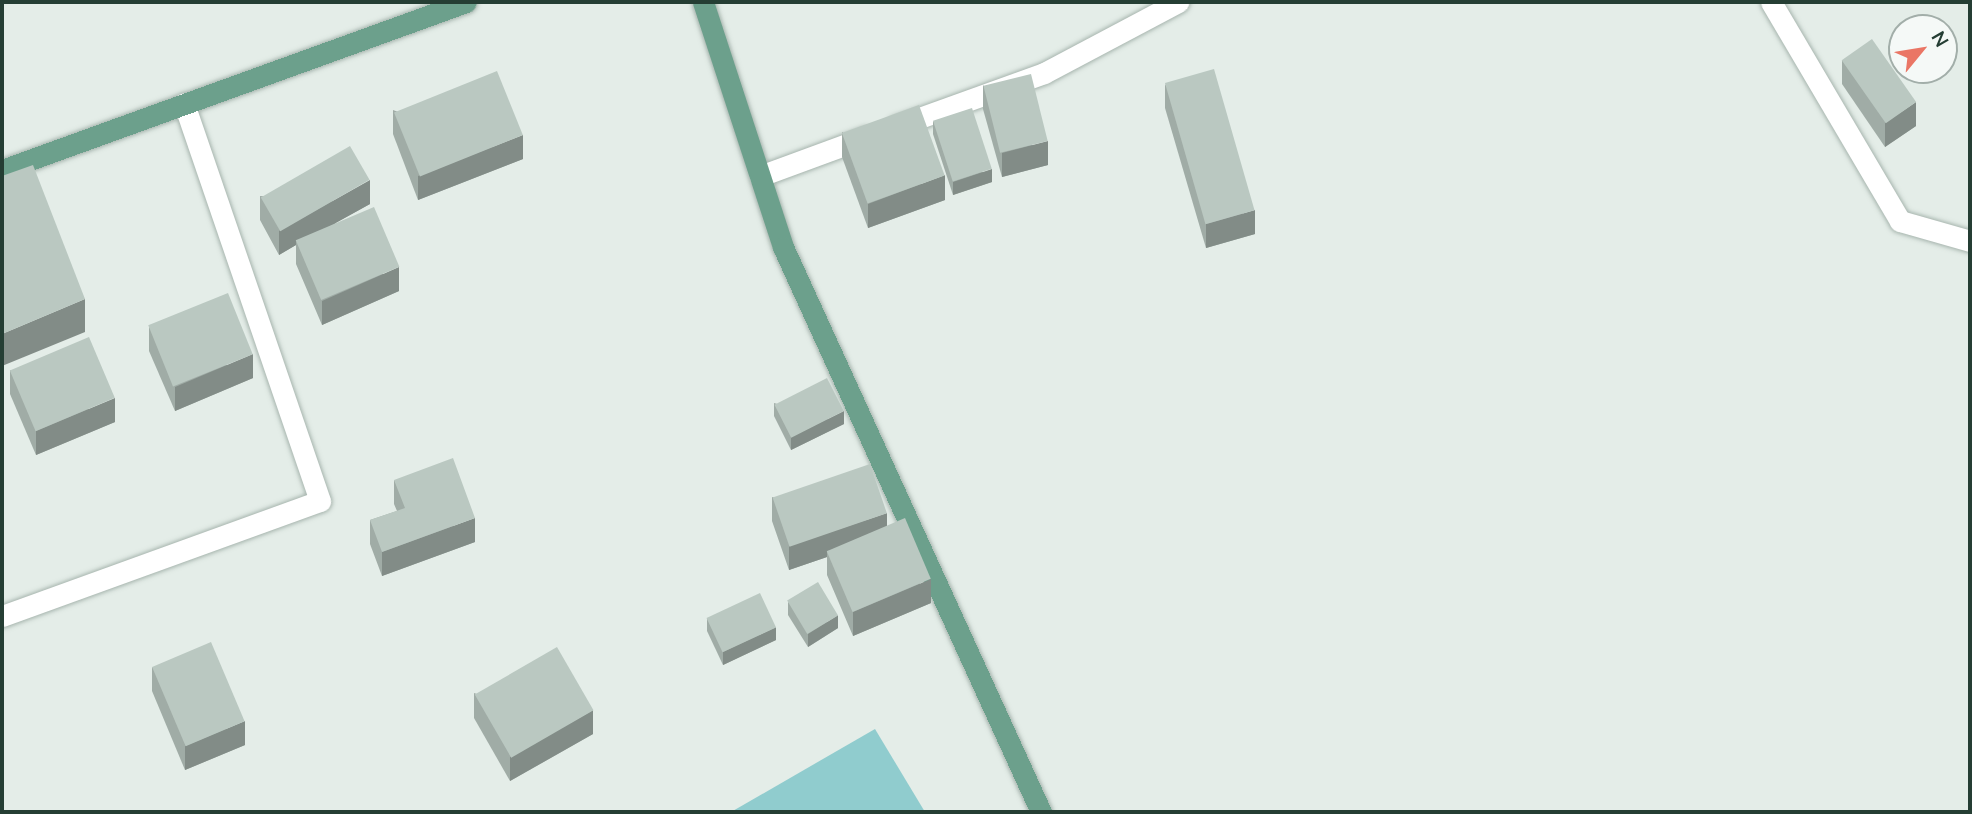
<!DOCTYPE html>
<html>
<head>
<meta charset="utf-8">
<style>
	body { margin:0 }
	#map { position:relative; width:1972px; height:814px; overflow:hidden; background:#e4ede8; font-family:"Nunito Sans",sans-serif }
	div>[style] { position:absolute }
	.water>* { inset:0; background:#90ccce }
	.roads { filter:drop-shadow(0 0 2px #a7b5ae) drop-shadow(0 0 2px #a7b5ae) }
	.minor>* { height:21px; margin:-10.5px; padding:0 10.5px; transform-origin:10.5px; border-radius:10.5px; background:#fff }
	.major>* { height:21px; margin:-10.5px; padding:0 10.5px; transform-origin:10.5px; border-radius:10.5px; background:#6ca08c }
	.wall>* { inset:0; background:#a0aca6 }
	.shaded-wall>* { inset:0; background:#828c87 }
	.building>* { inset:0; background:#bac8c1; transform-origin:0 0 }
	span { translate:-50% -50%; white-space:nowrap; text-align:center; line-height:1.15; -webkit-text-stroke:7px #f5f9f7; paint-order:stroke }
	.frame { position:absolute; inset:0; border:4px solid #253e34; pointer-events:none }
	.north { position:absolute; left:1888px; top:14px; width:70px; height:70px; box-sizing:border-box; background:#f5f9f7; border:2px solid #a2aea9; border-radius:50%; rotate:60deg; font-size:19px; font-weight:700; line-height:28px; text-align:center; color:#253e34 }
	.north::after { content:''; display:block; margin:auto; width:24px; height:32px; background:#ea7665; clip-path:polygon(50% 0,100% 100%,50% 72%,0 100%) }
</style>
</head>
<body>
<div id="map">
	<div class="water">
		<div style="clip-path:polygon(875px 729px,925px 812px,731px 812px)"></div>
	</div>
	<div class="roads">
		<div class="minor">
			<div style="left:1771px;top:2px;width:254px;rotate:59.5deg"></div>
			<div style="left:1900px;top:221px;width:73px;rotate:15.9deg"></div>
			<div style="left:897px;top:126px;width:156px;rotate:-19.8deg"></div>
			<div style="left:1044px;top:73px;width:152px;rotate:-27.9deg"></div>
			<div style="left:760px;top:176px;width:113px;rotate:-20.2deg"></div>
			<div style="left:2px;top:616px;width:338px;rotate:-19.9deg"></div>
			<div style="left:320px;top:501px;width:420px;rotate:-108.9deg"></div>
		</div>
		<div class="major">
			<div style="left:703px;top:2px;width:258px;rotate:71.9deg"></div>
			<div style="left:783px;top:247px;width:621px;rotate:65.46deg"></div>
			<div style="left:2px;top:170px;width:493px;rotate:-19.9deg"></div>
		</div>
	</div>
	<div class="wall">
		<div style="clip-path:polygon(1842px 60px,1916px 126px,1885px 147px,1842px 84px)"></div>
		<div style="clip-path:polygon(1165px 84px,1255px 234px,1206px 248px,1165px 108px)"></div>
		<div style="clip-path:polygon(983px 85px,1048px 165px,1002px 177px,983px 109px)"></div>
		<div style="clip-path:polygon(393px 110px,523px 159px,418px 200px,393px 134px)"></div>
		<div style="clip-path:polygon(933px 121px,992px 182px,953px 195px,933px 134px)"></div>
		<div style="clip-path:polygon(842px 132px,945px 200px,868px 228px,842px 157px)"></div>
		<div style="clip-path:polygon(260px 196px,370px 204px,335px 223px,399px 291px,322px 325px,296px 264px,296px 245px,279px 255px,260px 220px)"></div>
		<div style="clip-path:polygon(149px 327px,253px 378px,175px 411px,149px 351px)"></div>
		<div style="clip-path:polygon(10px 370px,115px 422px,36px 455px,10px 394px)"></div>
		<div style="clip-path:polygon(774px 403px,844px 424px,791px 450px,774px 416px)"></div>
		<div style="clip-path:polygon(394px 480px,475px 542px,382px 576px,370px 544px,370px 520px,397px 511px,394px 504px)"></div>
		<div style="clip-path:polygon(772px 497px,887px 526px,931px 603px,853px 636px,827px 575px,827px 557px,789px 570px,772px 521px)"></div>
		<div style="clip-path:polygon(788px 602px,838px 628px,808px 647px,788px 615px)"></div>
		<div style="clip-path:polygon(707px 618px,776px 640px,723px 665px,707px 631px)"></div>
		<div style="clip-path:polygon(152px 667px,245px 745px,185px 770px,152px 691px)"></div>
		<div style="clip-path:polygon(474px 693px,593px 734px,510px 781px,474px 718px)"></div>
	</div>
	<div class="shaded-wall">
		<div style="clip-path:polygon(1916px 102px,1916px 126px,1885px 147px,1885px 123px)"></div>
		<div style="clip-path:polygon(523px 135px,523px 159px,418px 200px,418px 176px)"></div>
		<div style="clip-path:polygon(1048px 141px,1048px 165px,1002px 177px,1002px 153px)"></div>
		<div style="clip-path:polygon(992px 169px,992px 182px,953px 195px,953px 182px)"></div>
		<div style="clip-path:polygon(945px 175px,945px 200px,868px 228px,868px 204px)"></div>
		<div style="clip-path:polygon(370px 180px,370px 204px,298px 244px,296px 240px,296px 245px,279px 255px,279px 231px)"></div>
		<div style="clip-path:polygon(1255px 210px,1255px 234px,1206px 248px,1206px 224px)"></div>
		<div style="clip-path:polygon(399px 267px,399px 291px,322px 325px,322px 301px)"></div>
		<div style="clip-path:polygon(85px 299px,85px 332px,2px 366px,2px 334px)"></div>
		<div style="clip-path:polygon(253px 354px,253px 378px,175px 411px,175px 387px)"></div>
		<div style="clip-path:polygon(115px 398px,115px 422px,36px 455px,36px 431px)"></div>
		<div style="clip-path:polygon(844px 411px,844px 424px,791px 450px,791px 437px)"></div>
		<div style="clip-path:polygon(887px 513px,887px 537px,827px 551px,827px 557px,789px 570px,789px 546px)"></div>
		<div style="clip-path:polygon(475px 518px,475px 542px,382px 576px,382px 552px)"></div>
		<div style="clip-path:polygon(931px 579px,931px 603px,853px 636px,853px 612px)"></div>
		<div style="clip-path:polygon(838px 615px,838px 628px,808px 647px,808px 634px)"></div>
		<div style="clip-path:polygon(776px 627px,776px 640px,723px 665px,723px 652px)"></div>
		<div style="clip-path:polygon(593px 710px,593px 734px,510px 781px,510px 757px)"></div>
		<div style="clip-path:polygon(245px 721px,245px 745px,185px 770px,185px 746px)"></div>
	</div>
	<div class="building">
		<div style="left:1872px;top:39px;width:77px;height:37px;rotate:55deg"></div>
		<div style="left:1214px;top:69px;width:147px;height:51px;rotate:74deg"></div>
		<div style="left:497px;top:71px;width:69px;height:111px;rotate:68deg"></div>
		<div style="left:1031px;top:74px;width:69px;height:49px;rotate:76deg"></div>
		<div style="left:919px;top:105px;width:75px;height:82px;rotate:70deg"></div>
		<div style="left:972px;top:108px;width:64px;height:41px;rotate:72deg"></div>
		<div style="left:350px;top:146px;width:39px;height:103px;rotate:60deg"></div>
		<div style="clip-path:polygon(33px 165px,85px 299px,2px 334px,2px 176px)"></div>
		<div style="left:374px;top:207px;width:65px;height:85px;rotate:67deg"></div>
		<div style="left:228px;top:293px;width:66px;height:86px;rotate:68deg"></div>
		<div style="left:89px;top:337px;width:66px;height:86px;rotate:67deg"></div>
		<div style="left:827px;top:378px;width:37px;height:59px;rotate:63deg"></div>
		<div style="clip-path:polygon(453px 458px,475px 518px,382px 552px,370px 520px,405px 508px,394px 480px)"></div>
		<div style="left:870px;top:464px;width:52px;height:103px;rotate:71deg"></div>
		<div style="left:905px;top:518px;width:66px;height:85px;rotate:67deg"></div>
		<div style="left:818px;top:582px;width:39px;height:36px;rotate:59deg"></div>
		<div style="left:760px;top:593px;width:38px;height:59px;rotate:65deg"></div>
		<div style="left:211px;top:642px;width:86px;height:64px;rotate:67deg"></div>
		<div style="left:557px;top:647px;width:73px;height:95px;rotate:60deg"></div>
	</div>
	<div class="frame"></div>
	<div class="north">N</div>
</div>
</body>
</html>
